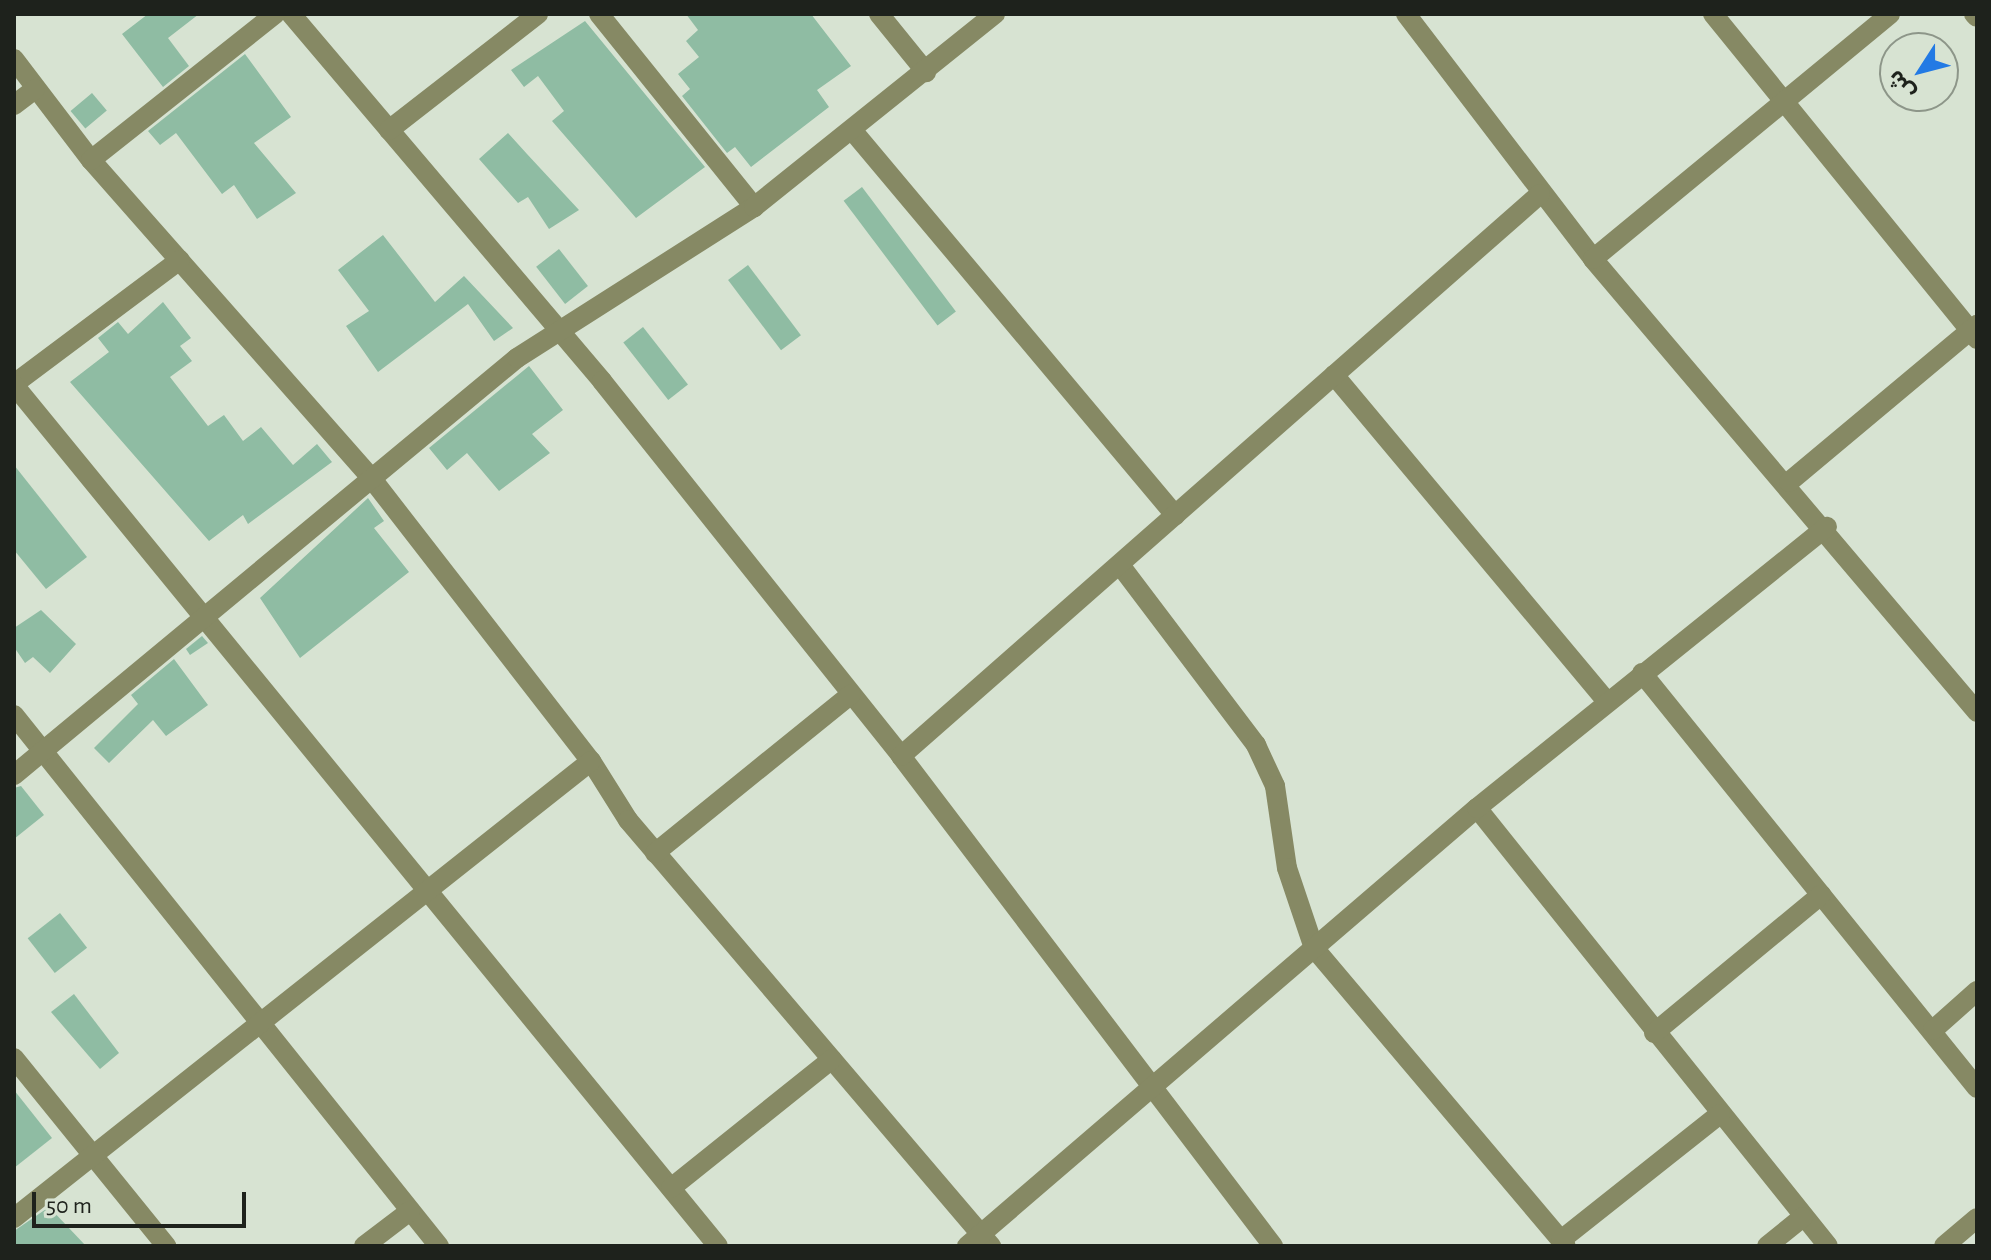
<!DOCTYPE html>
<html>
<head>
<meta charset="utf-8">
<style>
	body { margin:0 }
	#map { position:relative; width:1991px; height:1260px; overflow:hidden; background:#d7e3d2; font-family:"Alegreya Sans","Noto Sans Arabic",sans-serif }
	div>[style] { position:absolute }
	.building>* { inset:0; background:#8fbca3; transform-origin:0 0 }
	.minor>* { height:20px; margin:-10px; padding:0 10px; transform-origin:10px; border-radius:10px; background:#868964 }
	span { translate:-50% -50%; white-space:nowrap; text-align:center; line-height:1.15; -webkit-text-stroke:7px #d7e3d2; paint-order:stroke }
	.frame { position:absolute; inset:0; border:16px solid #1e221c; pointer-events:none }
	.north { position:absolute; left:1879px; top:32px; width:80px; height:80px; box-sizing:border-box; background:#d7e3d2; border:2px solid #8d9689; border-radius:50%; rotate:234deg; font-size:22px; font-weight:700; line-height:32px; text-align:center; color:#1e221c }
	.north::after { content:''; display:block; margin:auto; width:28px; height:36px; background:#237ae4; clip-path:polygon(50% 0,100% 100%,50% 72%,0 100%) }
	.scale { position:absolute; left:32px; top:1192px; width:214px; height:36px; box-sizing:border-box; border:4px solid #1e221c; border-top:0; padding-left:10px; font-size:24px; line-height:28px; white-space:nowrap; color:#1e221c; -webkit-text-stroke:6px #d7e3d2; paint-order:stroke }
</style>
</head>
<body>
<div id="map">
	<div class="building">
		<div style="clip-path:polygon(148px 14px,199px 14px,168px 38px,189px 66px,163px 87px,122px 34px)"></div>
		<div style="clip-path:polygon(686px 14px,811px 14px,851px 66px,817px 90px,829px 107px,751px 167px,735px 147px,727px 153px,682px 96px,690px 89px,678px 74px,699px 57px,686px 41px,698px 30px)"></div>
		<div style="clip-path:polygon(585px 21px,705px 167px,636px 218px,552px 121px,564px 111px,538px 76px,524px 87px,511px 70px)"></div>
		<div style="clip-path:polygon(245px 54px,291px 117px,254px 143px,296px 193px,257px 219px,234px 185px,222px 194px,176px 133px,160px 145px,148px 131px)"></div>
		<div style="left:92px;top:93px;width:23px;height:28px;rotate:50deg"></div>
		<div style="clip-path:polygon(508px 133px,527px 154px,579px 210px,549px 229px,528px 197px,518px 203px,479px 159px)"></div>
		<div style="left:862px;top:187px;width:156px;height:23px;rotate:53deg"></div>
		<div style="clip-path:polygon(383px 235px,435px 302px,464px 276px,513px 328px,494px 341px,468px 304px,378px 372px,346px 326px,369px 311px,338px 270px)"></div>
		<div style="left:559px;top:249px;width:47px;height:29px;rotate:52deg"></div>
		<div style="left:748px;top:265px;width:88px;height:25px;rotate:53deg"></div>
		<div style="clip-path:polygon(163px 302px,191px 338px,180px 346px,192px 361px,170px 377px,208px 426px,224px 415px,243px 441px,261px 427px,293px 465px,317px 444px,332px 462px,248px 524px,243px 515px,209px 541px,70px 382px,109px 352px,98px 338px,118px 322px,128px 334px)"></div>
		<div style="left:643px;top:327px;width:73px;height:25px;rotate:52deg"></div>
		<div style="clip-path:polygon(529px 366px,563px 410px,532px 434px,550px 453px,499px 491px,467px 453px,447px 470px,429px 448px)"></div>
		<div style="clip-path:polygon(14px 465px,87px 557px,46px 589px,14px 550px)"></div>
		<div style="clip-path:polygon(368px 498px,384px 521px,374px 528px,409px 572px,300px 658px,260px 598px)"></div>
		<div style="clip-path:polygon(41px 610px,76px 644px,50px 673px,33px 657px,25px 663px,14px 647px,14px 628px)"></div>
		<div style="clip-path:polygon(202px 636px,208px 643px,190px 655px,186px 649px)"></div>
		<div style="clip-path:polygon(174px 659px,208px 705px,166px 736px,153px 720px,109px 763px,94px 748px,138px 704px,131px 695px)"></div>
		<div style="clip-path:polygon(21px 786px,44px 815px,14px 839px,14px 788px)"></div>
		<div style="left:60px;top:913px;width:44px;height:41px;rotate:52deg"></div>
		<div style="clip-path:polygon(74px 994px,119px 1053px,100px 1069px,51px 1012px)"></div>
		<div style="clip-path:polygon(14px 1090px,52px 1138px,14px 1168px)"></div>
		<div style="clip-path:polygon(49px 1207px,86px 1246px,14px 1246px,14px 1231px)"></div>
	</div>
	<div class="minor">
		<div style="left:291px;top:14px;width:481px;rotate:49.7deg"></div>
		<div style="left:602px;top:381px;width:480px;rotate:51.4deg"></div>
		<div style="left:901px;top:756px;width:615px;rotate:52.79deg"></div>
		<div style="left:599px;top:14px;width:248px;rotate:51.2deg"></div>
		<div style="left:879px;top:14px;width:75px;rotate:51deg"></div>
		<div style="left:1406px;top:14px;width:308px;rotate:52.6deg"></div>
		<div style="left:1593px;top:259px;width:594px;rotate:49.71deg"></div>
		<div style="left:1713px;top:14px;width:419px;rotate:50.9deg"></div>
		<div style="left:1974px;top:14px;width:4px;rotate:45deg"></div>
		<div style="left:14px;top:59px;width:127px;rotate:52.7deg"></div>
		<div style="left:91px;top:160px;width:425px;rotate:48.6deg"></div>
		<div style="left:372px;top:479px;width:357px;rotate:52.2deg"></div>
		<div style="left:591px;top:761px;width:70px;rotate:57.9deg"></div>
		<div style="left:628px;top:820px;width:560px;rotate:49.57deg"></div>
		<div style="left:14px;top:105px;width:26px;rotate:-37deg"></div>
		<div style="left:389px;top:130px;width:189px;rotate:-37.9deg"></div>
		<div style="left:852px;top:130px;width:503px;rotate:50deg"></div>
		<div style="left:91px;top:160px;width:235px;rotate:-38.4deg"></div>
		<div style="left:1593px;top:259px;width:385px;rotate:-39.5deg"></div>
		<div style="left:1334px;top:375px;width:425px;rotate:50.1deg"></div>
		<div style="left:14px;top:384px;width:207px;rotate:-36.8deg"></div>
		<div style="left:14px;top:385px;width:1112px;rotate:50.73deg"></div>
		<div style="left:1789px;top:482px;width:245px;rotate:-39.9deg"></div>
		<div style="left:1120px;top:565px;width:226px;rotate:52.9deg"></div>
		<div style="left:1256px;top:745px;width:45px;rotate:65.1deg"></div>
		<div style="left:1275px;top:786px;width:83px;rotate:81.7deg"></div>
		<div style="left:1287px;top:868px;width:84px;rotate:71.4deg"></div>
		<div style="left:1314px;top:948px;width:390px;rotate:49.8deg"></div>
		<div style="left:1642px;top:673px;width:533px;rotate:51.09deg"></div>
		<div style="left:14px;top:715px;width:680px;rotate:51.33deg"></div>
		<div style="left:901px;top:756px;width:851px;rotate:-41.33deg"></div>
		<div style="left:14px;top:775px;width:653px;rotate:-39.66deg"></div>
		<div style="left:517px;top:358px;width:281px;rotate:-32.5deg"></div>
		<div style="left:754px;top:207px;width:309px;rotate:-38.7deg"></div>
		<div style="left:1477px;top:808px;width:561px;rotate:51.29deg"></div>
		<div style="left:655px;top:853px;width:252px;rotate:-39deg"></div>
		<div style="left:1933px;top:1030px;width:59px;rotate:-41.6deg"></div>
		<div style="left:1654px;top:1033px;width:217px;rotate:-39.6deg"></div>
		<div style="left:14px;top:1058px;width:242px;rotate:51deg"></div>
		<div style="left:671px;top:1188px;width:206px;rotate:-38.7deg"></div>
		<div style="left:14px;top:1218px;width:736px;rotate:-38.38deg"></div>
		<div style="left:1561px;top:1240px;width:203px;rotate:-38.4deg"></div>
		<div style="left:364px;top:1246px;width:58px;rotate:-37.3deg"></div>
		<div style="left:967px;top:1246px;width:672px;rotate:-40.66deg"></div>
		<div style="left:1477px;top:808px;width:449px;rotate:-38.8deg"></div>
		<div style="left:1767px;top:1246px;width:46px;rotate:-38.9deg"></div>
		<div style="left:1944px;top:1246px;width:43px;rotate:-40.3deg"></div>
	</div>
	<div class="frame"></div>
	<div class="north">ش</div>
	<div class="scale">50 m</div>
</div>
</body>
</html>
